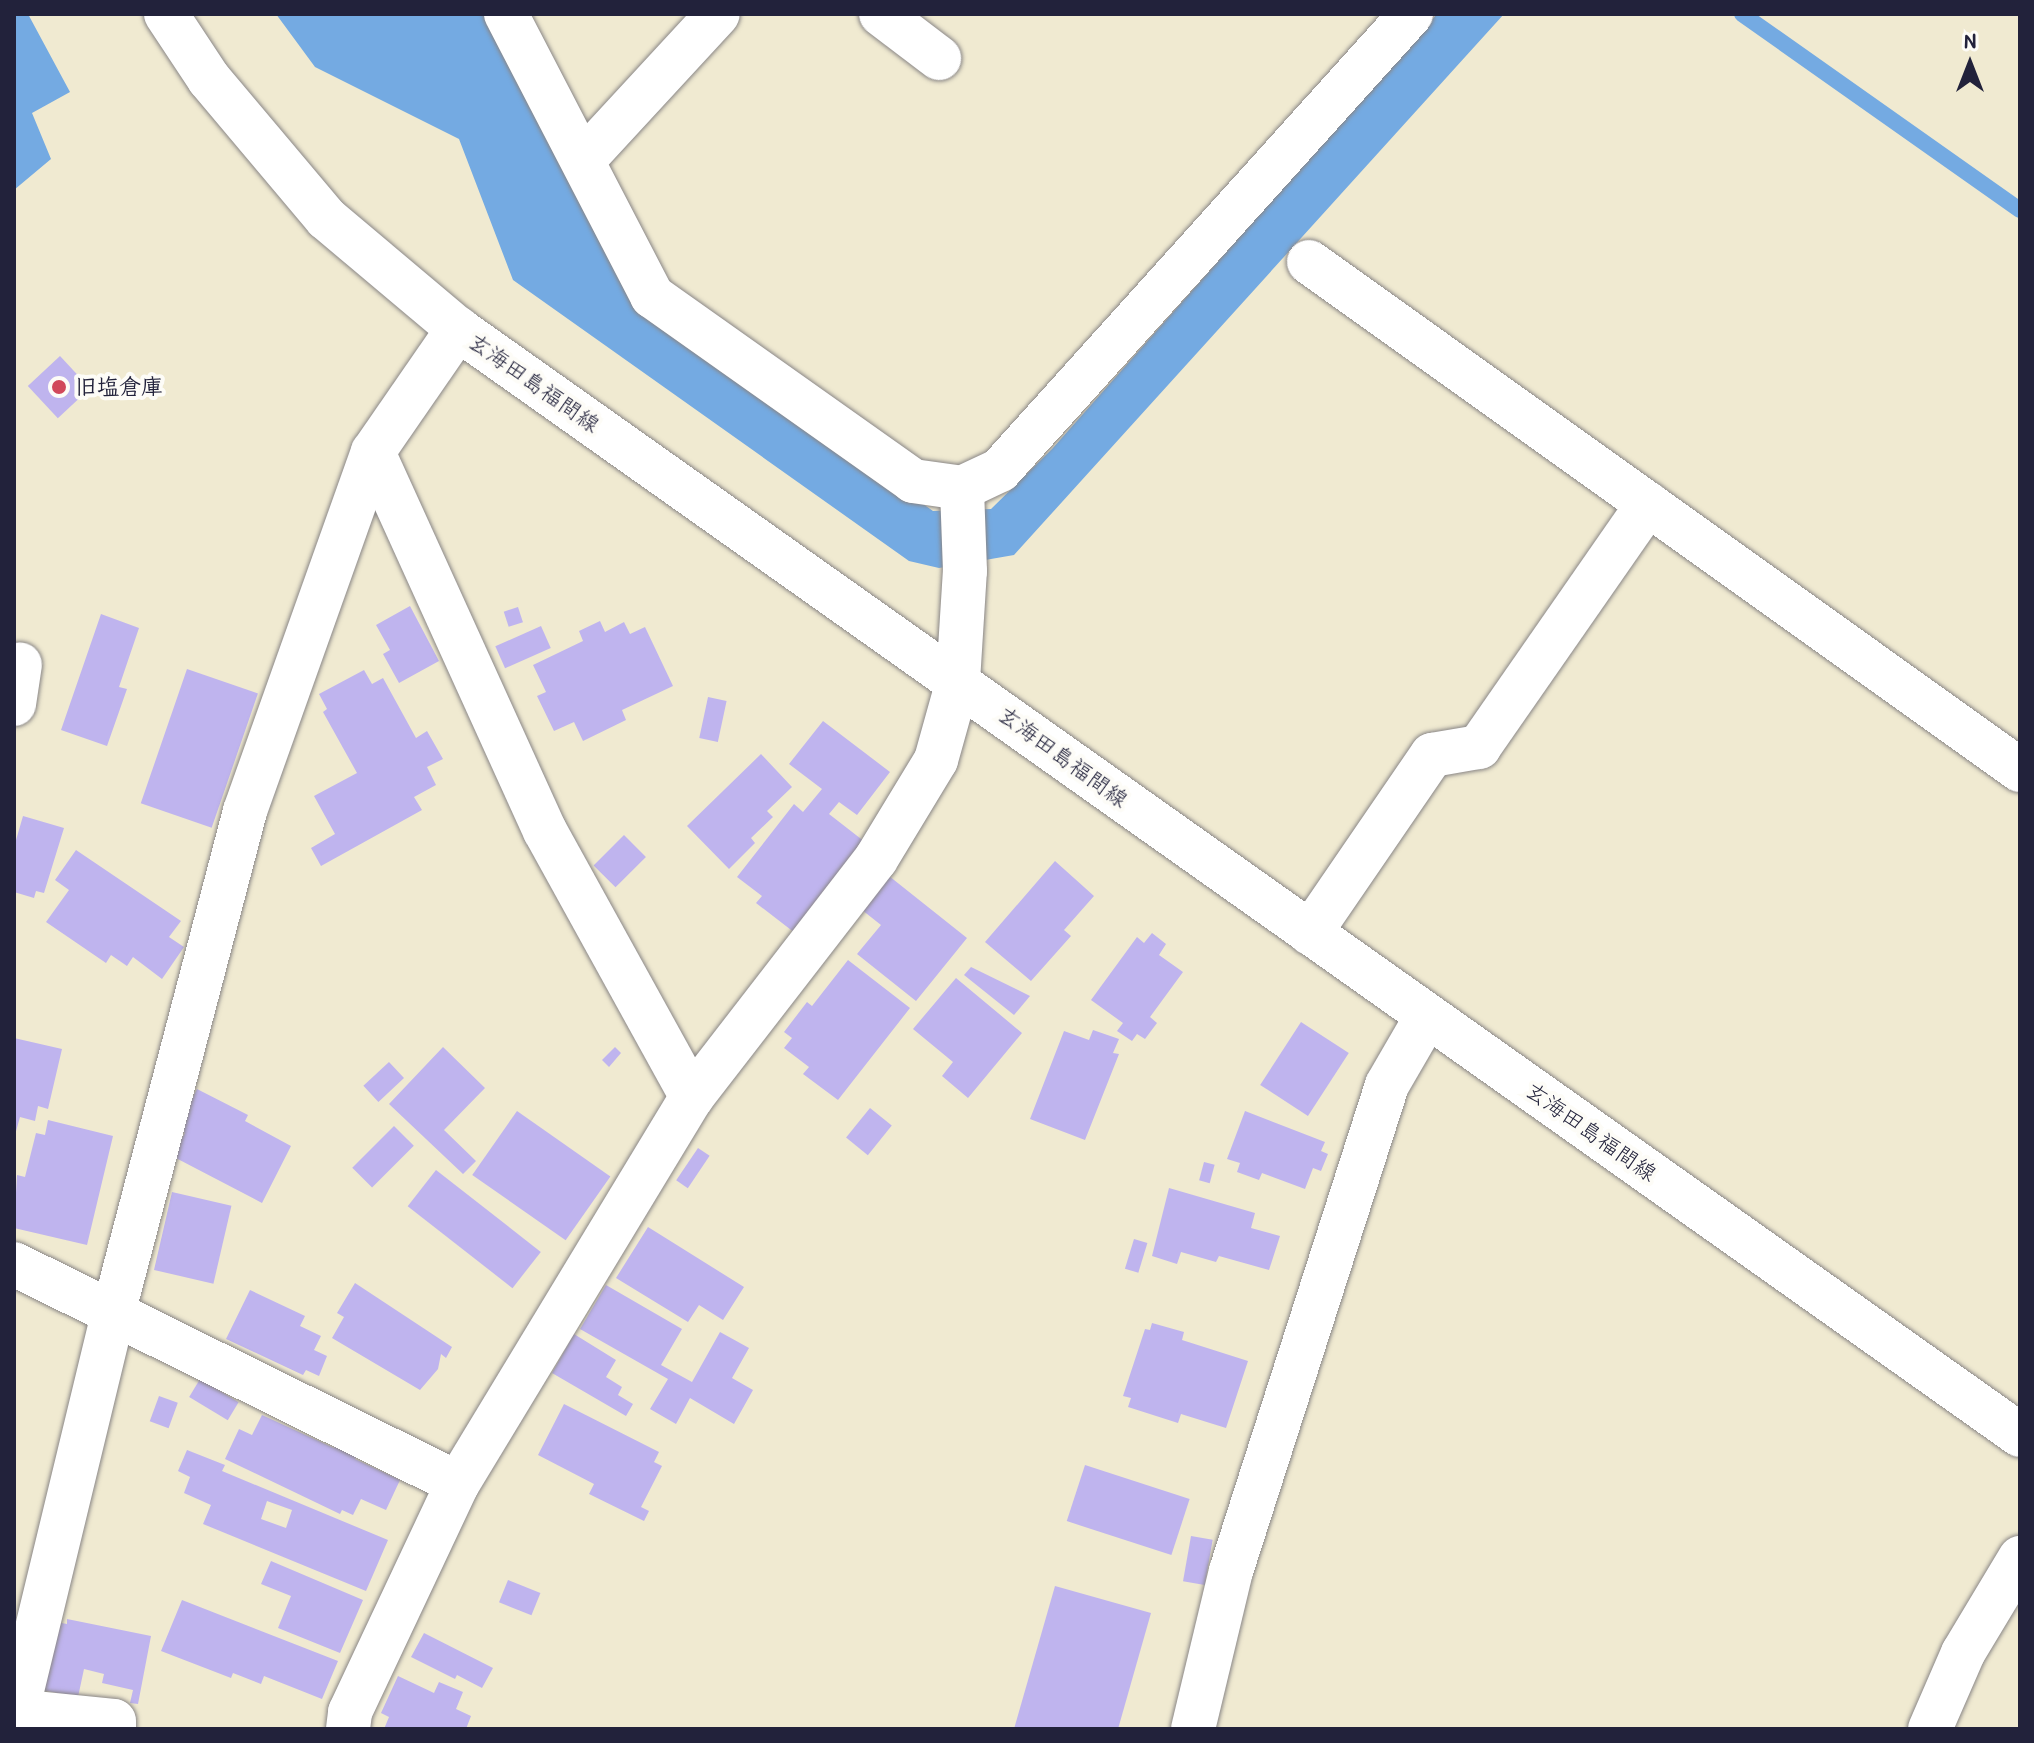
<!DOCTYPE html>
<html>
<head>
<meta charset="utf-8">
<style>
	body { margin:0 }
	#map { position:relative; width:2034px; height:1743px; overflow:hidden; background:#f0ead1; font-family:"Patrick Hand","Klee One",sans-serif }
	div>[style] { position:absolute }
	.water>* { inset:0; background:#74aae2 }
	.stream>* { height:16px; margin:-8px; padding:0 8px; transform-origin:8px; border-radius:8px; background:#74aae2 }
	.building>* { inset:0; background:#bfb4ee; transform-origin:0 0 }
	.roads { filter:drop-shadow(0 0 2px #898686) drop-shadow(0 0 2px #898686) }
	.minor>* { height:44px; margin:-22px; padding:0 22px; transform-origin:22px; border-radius:22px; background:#fff }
	.tertiary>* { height:44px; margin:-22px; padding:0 22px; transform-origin:22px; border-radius:22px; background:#fff }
	.secondary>* { height:44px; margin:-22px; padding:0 22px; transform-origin:22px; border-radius:22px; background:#fff }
	.dots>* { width:22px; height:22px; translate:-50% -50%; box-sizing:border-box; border:4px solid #fdfcf7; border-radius:50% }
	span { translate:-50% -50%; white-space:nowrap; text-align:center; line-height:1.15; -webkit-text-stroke:8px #fdfcf7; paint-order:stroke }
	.street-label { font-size:22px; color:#22223b }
	.poi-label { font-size:22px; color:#22223b; font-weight:700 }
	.left { translate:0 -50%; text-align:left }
	.frame { position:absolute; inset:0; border:16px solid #22223b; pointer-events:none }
	.north { position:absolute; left:1930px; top:24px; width:80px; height:80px; -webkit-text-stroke:6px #fdfcf7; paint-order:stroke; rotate:0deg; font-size:22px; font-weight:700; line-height:32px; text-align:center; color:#22223b }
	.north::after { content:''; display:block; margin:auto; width:28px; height:36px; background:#22223b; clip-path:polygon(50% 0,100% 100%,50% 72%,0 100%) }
</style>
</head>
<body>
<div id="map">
	<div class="water">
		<div style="clip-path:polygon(14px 14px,28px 14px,70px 92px,32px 113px,51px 159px,14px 190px)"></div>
		<div style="clip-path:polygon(276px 14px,487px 14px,651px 312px,933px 511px,991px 509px,1052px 449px,1437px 14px,1504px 14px,1014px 555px,939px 568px,909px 561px,513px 280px,459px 139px,315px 67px)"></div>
	</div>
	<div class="stream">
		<div style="left:1742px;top:14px;width:340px;rotate:35.2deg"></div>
	</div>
	<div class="building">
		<div style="left:60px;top:356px;width:44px;height:44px;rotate:47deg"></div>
		<div style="clip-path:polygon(410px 606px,439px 661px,399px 683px,383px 654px,390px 650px,376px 625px)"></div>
		<div style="left:518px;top:607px;width:16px;height:15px;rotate:72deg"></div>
		<div style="clip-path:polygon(101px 614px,139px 628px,119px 687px,127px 689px,107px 746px,61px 730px)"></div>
		<div style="clip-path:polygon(600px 621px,605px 632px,624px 622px,630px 634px,645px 627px,673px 686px,622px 710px,626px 720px,583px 741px,574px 722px,554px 731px,537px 696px,546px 692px,533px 665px,583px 641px,579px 631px)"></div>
		<div style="left:541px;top:626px;width:24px;height:50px;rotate:66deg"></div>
		<div style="left:187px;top:669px;width:75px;height:142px;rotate:19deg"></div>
		<div style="clip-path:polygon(364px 670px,372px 684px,383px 678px,416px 738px,427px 731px,443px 759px,427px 767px,436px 785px,414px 797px,422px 810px,321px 866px,311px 848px,335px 834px,314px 796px,357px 773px,323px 712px,327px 709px,319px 694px)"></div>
		<div style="left:708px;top:697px;width:19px;height:42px;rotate:12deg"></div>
		<div style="clip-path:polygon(823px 721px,890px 772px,857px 815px,839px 802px,829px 814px,865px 842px,795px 933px,756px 903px,762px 896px,737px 877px,794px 804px,803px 812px,822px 789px,789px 764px)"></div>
		<div style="clip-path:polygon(761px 754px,792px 787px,767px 811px,773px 817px,751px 838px,755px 843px,729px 869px,687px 826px)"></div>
		<div style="clip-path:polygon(23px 816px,64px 828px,44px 893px,36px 891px,34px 898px,14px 892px,14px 847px)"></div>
		<div style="left:624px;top:835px;width:31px;height:43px;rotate:45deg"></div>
		<div style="clip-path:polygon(76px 850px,181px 921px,169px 937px,184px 947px,162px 979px,133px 957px,127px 966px,111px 955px,106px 963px,46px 922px,69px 890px,55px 880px)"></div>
		<div style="clip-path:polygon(1055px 861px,1094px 896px,1064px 930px,1071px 936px,1031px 981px,985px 942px)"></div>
		<div style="clip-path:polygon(889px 876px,967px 938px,916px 1001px,857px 954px,881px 925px,862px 910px)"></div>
		<div style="clip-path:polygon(1152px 933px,1166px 944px,1159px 955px,1183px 972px,1150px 1017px,1157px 1023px,1145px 1039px,1137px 1034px,1132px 1041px,1117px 1031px,1123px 1023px,1091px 1000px,1137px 937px,1144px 943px)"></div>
		<div style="clip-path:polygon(848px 960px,910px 1008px,838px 1100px,803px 1074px,809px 1067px,784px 1048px,792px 1038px,784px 1032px,807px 1002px,812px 1006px)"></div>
		<div style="clip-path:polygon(971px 967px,1030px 996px,1014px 1015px,964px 975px)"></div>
		<div style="clip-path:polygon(956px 978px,1022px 1033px,968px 1098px,942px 1076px,953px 1062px,913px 1029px)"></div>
		<div style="left:1301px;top:1022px;width:57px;height:75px;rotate:33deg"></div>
		<div style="clip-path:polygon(1093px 1030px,1119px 1039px,1113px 1053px,1119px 1054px,1085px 1140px,1030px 1119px,1064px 1031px,1089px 1040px)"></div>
		<div style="clip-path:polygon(14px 1038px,62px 1049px,48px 1109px,38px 1106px,35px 1121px,20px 1117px,15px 1135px)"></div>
		<div style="clip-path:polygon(443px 1047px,485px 1088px,444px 1130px,476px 1161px,463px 1174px,389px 1104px)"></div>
		<div style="clip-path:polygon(615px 1047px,621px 1053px,609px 1067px,602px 1060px)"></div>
		<div style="left:389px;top:1062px;width:22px;height:35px;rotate:47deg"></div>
		<div style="clip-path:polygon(197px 1089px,248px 1115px,245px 1121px,291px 1146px,262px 1203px,172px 1156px,185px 1133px,177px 1128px)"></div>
		<div style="left:870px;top:1108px;width:28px;height:38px;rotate:39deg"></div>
		<div style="left:517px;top:1111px;width:114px;height:78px;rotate:35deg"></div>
		<div style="clip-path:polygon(1245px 1111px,1325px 1142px,1321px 1151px,1328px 1154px,1321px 1171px,1313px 1168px,1305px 1189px,1262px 1173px,1259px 1180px,1237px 1172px,1240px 1163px,1227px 1159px)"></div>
		<div style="clip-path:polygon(48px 1120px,113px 1136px,87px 1245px,14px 1228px,17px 1175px,25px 1177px,36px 1133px,45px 1135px)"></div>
		<div style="left:394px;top:1126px;width:28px;height:59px;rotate:45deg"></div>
		<div style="left:698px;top:1148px;width:14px;height:39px;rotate:34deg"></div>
		<div style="left:1204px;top:1162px;width:11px;height:19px;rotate:15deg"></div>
		<div style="left:436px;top:1170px;width:133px;height:46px;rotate:38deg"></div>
		<div style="clip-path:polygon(1169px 1188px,1255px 1213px,1251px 1228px,1280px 1236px,1269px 1270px,1219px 1256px,1216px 1262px,1181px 1252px,1177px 1264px,1152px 1256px)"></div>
		<div style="left:172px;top:1192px;width:61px;height:80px;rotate:13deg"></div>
		<div style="clip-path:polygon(648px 1227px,744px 1287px,723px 1320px,699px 1305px,688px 1322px,616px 1278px)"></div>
		<div style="left:1134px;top:1239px;width:14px;height:31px;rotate:17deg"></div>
		<div style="clip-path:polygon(355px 1283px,452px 1347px,446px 1358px,441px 1354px,438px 1369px,420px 1390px,332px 1338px,344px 1317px,337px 1313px)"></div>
		<div style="clip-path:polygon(606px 1285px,682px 1329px,661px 1365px,692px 1382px,720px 1332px,749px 1348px,732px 1378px,753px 1390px,734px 1424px,690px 1398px,676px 1424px,650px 1409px,668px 1379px,580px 1329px)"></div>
		<div style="clip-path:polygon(250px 1290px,305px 1316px,300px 1326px,321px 1336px,314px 1350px,327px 1356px,319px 1376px,306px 1370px,303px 1375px,226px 1339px)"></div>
		<div style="clip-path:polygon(1152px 1323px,1184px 1332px,1182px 1340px,1248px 1361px,1226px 1428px,1181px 1414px,1178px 1423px,1128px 1407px,1131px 1398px,1123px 1396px,1145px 1329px,1150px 1330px)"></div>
		<div style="clip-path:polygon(574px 1334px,616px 1360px,606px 1377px,622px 1387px,618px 1395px,633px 1404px,626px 1416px,552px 1373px)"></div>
		<div style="left:200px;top:1379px;width:45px;height:21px;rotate:31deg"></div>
		<div style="left:159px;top:1396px;width:20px;height:27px;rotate:20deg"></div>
		<div style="clip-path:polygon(564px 1404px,659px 1452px,654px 1462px,662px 1466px,641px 1507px,649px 1511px,644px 1521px,589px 1494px,594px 1484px,538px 1455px)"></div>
		<div style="clip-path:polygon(262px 1415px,334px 1448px,337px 1444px,358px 1454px,355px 1459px,400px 1480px,386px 1510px,361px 1499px,353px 1515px,342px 1510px,340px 1514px,225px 1459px,239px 1429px,252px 1435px)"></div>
		<div style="clip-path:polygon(evenodd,187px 1450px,225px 1465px,222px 1471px,388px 1540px,366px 1591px,203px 1524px,211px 1505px,184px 1493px,190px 1477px,178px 1471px,187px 1450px,267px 1501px,292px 1510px,286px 1528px,261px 1519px,267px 1501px)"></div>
		<div style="left:1085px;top:1465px;width:110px;height:59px;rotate:18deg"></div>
		<div style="left:1191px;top:1536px;width:22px;height:46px;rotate:10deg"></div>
		<div style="clip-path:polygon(271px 1561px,363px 1600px,340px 1653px,278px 1628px,291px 1596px,261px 1584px)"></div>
		<div style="left:508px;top:1580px;width:35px;height:24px;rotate:22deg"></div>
		<div style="clip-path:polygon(1055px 1586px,1151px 1613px,1118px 1729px,1014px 1729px)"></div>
		<div style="clip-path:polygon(182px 1600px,338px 1661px,322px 1699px,264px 1676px,261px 1684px,233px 1673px,231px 1678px,161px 1651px)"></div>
		<div style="clip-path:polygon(67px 1619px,151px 1636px,138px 1704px,130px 1703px,133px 1690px,102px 1683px,104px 1674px,84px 1669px,78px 1697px,42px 1690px,56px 1622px,67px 1624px)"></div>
		<div style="clip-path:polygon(424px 1633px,493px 1668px,482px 1688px,457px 1675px,455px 1679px,411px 1657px)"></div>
		<div style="clip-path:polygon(398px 1676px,434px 1693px,439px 1682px,463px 1692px,456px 1709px,471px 1716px,466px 1729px,384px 1729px,389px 1717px,381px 1713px)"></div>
	</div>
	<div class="roads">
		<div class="minor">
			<div style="left:506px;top:14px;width:318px;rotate:62.6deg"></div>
			<div style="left:652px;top:296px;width:320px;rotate:35.3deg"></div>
			<div style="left:913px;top:481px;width:49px;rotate:8.1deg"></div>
			<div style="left:962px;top:488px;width:42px;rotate:-25.3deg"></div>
			<div style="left:1000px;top:470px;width:614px;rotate:-47.97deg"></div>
			<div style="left:881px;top:14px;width:73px;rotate:37.2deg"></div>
			<div style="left:584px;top:159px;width:197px;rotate:-47.3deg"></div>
			<div style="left:1309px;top:262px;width:874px;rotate:35.55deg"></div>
			<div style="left:373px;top:452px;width:416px;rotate:65.6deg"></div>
			<div style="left:545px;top:831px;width:304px;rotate:61.1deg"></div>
			<div style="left:14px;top:704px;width:40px;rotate:-81.5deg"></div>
			<div style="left:1310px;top:933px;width:216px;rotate:-55.6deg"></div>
			<div style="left:1432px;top:755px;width:48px;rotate:-9.7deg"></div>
			<div style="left:1479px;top:747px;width:296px;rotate:-55.2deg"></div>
			<div style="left:14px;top:1264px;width:495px;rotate:26.3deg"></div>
			<div style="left:14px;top:1711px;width:100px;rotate:5.7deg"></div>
			<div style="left:114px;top:1721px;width:8px;rotate:90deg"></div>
			<div style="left:17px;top:1711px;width:413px;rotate:-76.4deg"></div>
			<div style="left:114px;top:1310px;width:516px;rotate:-75.29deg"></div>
			<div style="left:245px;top:811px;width:381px;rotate:-70.4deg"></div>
			<div style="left:373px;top:452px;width:150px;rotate:-55.4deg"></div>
			<div style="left:348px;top:1729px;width:17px;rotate:-83deg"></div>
			<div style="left:350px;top:1712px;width:253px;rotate:-64.8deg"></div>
			<div style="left:458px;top:1483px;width:451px;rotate:-58.8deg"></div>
			<div style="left:692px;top:1097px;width:301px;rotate:-52.3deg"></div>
			<div style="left:876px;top:859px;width:116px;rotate:-58.8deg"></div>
			<div style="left:936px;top:760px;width:82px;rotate:-74.4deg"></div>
			<div style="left:958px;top:681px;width:110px;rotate:-86.4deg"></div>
			<div style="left:965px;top:571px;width:83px;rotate:-92.1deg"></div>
			<div style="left:1193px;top:1729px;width:163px;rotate:-76.5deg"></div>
			<div style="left:1231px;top:1571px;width:510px;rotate:-72.2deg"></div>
			<div style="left:1387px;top:1085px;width:80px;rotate:-59.9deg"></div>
		</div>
		<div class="tertiary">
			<div style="left:1930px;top:1729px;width:83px;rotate:-66.5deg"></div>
			<div style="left:1963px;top:1653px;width:111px;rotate:-59deg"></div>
		</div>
		<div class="secondary">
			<div style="left:166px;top:14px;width:78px;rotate:56.5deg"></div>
			<div style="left:209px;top:79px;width:182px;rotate:49.9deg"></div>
			<div style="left:326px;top:218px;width:172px;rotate:40.1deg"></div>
			<div style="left:458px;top:329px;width:1914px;rotate:35.3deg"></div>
		</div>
	</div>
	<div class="dots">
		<div style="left:59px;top:387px;background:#d1495b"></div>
	</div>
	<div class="street-label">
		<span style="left:534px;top:383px;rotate:35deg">玄海田島福間線</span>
		<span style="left:1063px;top:757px;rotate:36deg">玄海田島福間線</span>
		<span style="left:1591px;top:1132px;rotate:35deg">玄海田島福間線</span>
	</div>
	<div class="poi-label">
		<span class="left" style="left:75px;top:387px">旧塩倉庫</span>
	</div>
	<div class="frame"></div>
	<div class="north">N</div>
</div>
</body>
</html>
